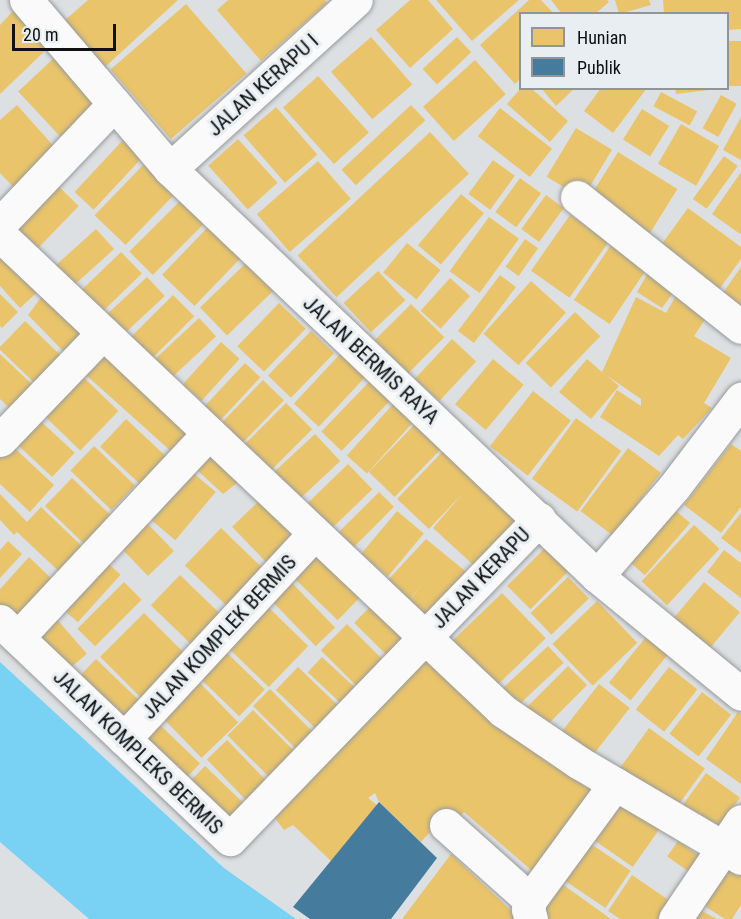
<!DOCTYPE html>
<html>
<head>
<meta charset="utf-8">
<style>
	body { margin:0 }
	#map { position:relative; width:741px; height:919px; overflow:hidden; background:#dde0e3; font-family:"Roboto Condensed",sans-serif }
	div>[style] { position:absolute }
	.water>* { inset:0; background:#79d2f4 }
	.homes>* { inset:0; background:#e9c46a; transform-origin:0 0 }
	.public>* { inset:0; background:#457b9d }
	.roads { filter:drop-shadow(0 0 2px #989a9c) drop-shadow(0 0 2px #989a9c) }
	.minor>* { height:33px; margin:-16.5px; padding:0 16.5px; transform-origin:16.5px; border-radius:16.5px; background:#fafafb }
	span { translate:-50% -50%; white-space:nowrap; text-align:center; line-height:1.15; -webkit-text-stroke:6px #e8eef2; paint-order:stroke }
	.street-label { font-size:21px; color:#0e1011 }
	.legend { position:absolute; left:519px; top:12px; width:210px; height:78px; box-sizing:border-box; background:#e8eef2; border:2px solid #919598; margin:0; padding:8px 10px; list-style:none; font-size:18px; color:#0e1011 }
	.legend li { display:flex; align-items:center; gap:12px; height:30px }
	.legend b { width:30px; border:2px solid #919598 }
	.scale { position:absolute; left:12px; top:24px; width:104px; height:27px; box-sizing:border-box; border:3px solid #0e1011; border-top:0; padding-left:8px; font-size:18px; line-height:21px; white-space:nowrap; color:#0e1011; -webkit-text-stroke:4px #e8eef2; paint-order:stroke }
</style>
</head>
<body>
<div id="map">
	<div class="water">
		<div style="clip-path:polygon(0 662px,224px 868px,296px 919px,89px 919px,0 842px)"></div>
	</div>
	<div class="homes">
		<div style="clip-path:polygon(88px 0,178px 0,105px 67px,64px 21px)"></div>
		<div style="clip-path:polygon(228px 0,325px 0,327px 3px,261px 61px,217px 10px)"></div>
		<div style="clip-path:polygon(410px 0,428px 0,453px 29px,410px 68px,376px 30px)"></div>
		<div style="clip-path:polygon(436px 0,519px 0,472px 41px)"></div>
		<div style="clip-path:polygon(529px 0,541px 0,554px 14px,520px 14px,520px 79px,515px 84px,480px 45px)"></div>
		<div style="clip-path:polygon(551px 0,607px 0,609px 2px,595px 14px,562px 14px)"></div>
		<div style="clip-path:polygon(615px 0,649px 0,651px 5px,619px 14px)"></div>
		<div style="clip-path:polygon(663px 0,741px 0,741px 29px,728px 30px,728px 14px,664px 14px)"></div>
		<div style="left:186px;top:4px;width:92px;height:100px;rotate:49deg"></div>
		<div style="clip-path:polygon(14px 10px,50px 46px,0 94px,0 25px)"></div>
		<div style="left:371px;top:37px;width:63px;height:53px;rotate:49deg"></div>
		<div style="left:457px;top:37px;width:21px;height:47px;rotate:47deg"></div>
		<div style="left:741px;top:41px;width:45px;height:13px;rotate:90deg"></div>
		<div style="left:54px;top:58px;width:65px;height:49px;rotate:47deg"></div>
		<div style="left:475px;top:60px;width:46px;height:70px;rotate:48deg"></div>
		<div style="left:318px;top:76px;width:76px;height:47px;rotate:48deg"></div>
		<div style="clip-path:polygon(521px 88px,531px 88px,568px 121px,550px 142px,507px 104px)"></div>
		<div style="clip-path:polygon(541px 88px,575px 88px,556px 106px)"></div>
		<div style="clip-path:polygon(601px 88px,647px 88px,613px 133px,584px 111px)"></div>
		<div style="clip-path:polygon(675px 88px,709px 88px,709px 90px,676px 94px)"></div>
		<div style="left:661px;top:92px;width:41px;height:16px;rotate:28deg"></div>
		<div style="left:721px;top:95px;width:18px;height:38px;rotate:29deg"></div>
		<div style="clip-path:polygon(17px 105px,57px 150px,19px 193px,0 173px,0 120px)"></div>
		<div style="left:411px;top:105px;width:21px;height:95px;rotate:47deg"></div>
		<div style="left:276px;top:107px;width:63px;height:43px;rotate:49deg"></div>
		<div style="left:500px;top:108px;width:66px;height:36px;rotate:38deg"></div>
		<div style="left:642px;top:109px;width:32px;height:36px;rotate:32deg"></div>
		<div style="clip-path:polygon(741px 117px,741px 160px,723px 150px)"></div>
		<div style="left:681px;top:124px;width:44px;height:46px;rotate:30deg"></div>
		<div style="left:576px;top:128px;width:42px;height:57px;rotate:31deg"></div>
		<div style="left:430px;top:132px;width:57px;height:181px;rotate:47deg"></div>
		<div style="left:238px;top:139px;width:59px;height:40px;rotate:48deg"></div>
		<div style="left:123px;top:140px;width:26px;height:71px;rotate:43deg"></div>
		<div style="left:618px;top:152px;width:70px;height:54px;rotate:32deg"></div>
		<div style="left:724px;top:156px;width:17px;height:53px;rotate:36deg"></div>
		<div style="left:493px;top:160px;width:27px;height:42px;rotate:36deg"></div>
		<div style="left:318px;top:161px;width:50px;height:81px;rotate:49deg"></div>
		<div style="left:146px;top:162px;width:43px;height:74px;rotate:44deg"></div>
		<div style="clip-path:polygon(741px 172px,741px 233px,740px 234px,712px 214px)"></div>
		<div style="left:520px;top:178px;width:26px;height:42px;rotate:36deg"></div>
		<div style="left:55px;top:183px;width:33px;height:64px;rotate:44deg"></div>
		<div style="left:461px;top:194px;width:30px;height:67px;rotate:40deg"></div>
		<div style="left:546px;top:195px;width:22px;height:42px;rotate:36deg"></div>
		<div style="left:181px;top:200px;width:33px;height:73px;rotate:45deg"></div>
		<div style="clip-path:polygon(688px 208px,741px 247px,741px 259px,715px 295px,656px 252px)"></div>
		<div style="left:570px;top:215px;width:47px;height:68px;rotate:35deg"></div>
		<div style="left:489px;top:217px;width:37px;height:67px;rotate:36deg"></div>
		<div style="left:210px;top:225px;width:45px;height:69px;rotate:44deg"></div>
		<div style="left:96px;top:229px;width:27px;height:61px;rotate:48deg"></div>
		<div style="left:525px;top:239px;width:16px;height:34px;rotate:35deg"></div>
		<div style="left:613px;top:242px;width:43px;height:70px;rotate:34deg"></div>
		<div style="left:407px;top:243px;width:43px;height:38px;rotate:39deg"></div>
		<div style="clip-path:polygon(0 244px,44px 286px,20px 308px,0 286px)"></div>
		<div style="left:121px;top:252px;width:30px;height:62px;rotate:46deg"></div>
		<div style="left:246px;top:263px;width:39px;height:64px;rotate:46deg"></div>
		<div style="clip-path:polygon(654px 263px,680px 283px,662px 308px,637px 292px)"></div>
		<div style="clip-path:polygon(741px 267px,741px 312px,718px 300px)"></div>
		<div style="left:378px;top:271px;width:40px;height:47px;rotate:47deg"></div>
		<div style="left:500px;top:275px;width:20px;height:70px;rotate:37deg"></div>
		<div style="left:147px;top:277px;width:26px;height:55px;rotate:47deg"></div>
		<div style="left:450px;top:278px;width:27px;height:44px;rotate:42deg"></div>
		<div style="left:531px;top:281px;width:47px;height:71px;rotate:42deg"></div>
		<div style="clip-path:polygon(48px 288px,91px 330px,68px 356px,28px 315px)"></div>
		<div style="clip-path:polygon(678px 292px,708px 315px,694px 336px,731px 358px,704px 403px,712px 408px,683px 439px,678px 435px,659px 456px,600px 417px,617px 390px,641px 406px,641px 399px,606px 375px,619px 386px,591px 419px,559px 392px,587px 359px,602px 372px,636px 297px,666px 313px)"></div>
		<div style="clip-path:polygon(0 294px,18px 312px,2px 328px,0 326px)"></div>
		<div style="left:173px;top:295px;width:30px;height:62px;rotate:45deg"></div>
		<div style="left:279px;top:303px;width:37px;height:60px;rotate:44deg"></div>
		<div style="left:411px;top:304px;width:47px;height:51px;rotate:45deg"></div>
		<div style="left:575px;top:312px;width:35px;height:71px;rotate:44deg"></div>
		<div style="left:199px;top:318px;width:25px;height:63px;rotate:47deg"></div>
		<div style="left:25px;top:321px;width:54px;height:38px;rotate:44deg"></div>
		<div style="left:311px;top:331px;width:32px;height:62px;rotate:44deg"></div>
		<div style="left:452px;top:339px;width:33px;height:54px;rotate:43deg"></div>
		<div style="clip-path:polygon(101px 341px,195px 432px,173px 453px,77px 367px)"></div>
		<div style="left:221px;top:342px;width:25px;height:57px;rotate:42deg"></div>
		<div style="left:341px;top:353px;width:34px;height:69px;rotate:43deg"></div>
		<div style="clip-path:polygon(0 354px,38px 390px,15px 413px,0 399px)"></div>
		<div style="left:493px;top:359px;width:40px;height:59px;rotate:40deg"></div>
		<div style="left:245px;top:363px;width:21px;height:62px;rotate:43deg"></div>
		<div style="left:76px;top:370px;width:59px;height:55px;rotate:44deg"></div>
		<div style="left:372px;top:379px;width:28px;height:73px;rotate:44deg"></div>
		<div style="left:263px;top:380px;width:29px;height:62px;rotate:44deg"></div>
		<div style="left:533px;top:391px;width:48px;height:70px;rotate:38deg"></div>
		<div style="left:395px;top:402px;width:27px;height:72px;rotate:42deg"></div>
		<div style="left:286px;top:403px;width:37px;height:62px;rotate:45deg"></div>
		<div style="left:33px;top:414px;width:57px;height:33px;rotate:43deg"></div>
		<div style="left:576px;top:418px;width:56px;height:75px;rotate:36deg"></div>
		<div style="left:126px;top:419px;width:56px;height:38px;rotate:43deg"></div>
		<div style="left:416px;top:423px;width:36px;height:68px;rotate:44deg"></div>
		<div style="left:315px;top:434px;width:37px;height:57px;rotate:47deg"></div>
		<div style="clip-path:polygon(7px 441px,54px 485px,30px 512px,0 484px,0 448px)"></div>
		<div style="clip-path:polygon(731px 444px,741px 451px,741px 507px,721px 533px,684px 505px)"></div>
		<div style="left:94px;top:446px;width:57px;height:34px;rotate:44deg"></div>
		<div style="clip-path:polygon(446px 448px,525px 519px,480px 571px,433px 528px,463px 493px,429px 529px,397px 499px)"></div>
		<div style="left:628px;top:448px;width:41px;height:79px;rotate:37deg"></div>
		<div style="clip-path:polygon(214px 449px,242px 479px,223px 494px,196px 469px)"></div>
		<div style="left:348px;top:464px;width:35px;height:56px;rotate:46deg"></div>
		<div style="left:192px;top:472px;width:31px;height:63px;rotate:40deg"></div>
		<div style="left:72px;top:478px;width:59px;height:39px;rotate:44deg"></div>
		<div style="left:379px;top:492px;width:21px;height:57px;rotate:45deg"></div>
		<div style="clip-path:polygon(0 494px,27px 522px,41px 507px,89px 553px,66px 578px,17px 532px,14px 535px,0 520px)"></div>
		<div style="left:263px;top:497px;width:50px;height:43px;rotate:46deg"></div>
		<div style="left:675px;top:510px;width:20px;height:69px;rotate:41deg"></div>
		<div style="left:397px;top:511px;width:35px;height:56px;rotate:40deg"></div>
		<div style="clip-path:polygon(741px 513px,741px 553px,721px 538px)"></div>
		<div style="left:144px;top:520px;width:43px;height:36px;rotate:46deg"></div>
		<div style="left:694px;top:525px;width:35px;height:77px;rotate:43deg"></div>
		<div style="left:221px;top:528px;width:63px;height:52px;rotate:44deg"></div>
		<div style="clip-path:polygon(426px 539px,470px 575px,433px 623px,408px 603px,422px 584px,408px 602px,386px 582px)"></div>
		<div style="clip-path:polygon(8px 541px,22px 554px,0 578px,0 550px)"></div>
		<div style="left:318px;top:547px;width:65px;height:39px;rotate:44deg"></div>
		<div style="left:546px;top:547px;width:33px;height:55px;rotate:45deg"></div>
		<div style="clip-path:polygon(724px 550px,741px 563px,741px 598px,707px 572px)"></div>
		<div style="clip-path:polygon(29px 557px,55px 582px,19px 623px,0 605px,0 589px)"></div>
		<div style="left:102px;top:558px;width:25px;height:64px;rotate:42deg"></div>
		<div style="left:180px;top:575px;width:60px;height:42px;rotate:44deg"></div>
		<div style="left:568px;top:577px;width:30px;height:52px;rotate:46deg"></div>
		<div style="left:124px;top:582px;width:25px;height:66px;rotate:45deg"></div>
		<div style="left:704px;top:582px;width:47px;height:47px;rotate:40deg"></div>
		<div style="left:292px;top:583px;width:62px;height:27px;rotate:46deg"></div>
		<div style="left:502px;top:593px;width:63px;height:71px;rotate:46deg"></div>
		<div style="left:597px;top:601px;width:58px;height:62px;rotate:46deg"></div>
		<div style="left:374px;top:603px;width:51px;height:28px;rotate:45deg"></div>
		<div style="left:268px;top:607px;width:56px;height:57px;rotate:44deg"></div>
		<div style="left:144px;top:613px;width:62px;height:62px;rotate:45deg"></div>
		<div style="left:54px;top:616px;width:50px;height:28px;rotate:49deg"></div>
		<div style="left:347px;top:624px;width:57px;height:37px;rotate:45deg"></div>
		<div style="left:646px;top:637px;width:28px;height:59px;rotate:39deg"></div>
		<div style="left:548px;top:646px;width:23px;height:64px;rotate:47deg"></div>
		<div style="clip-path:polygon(427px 648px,605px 793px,538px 876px,464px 812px,461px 815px,451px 809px,421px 842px,379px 802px,375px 793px,368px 798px,377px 805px,331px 861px,293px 825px,284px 830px,274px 817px)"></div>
		<div style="left:226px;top:652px;width:54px;height:37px;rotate:44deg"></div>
		<div style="left:322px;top:657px;width:57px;height:21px;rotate:43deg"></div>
		<div style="left:96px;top:659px;width:66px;height:28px;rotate:44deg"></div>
		<div style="left:568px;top:666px;width:27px;height:65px;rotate:45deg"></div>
		<div style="left:298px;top:667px;width:62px;height:32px;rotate:44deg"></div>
		<div style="left:669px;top:667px;width:36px;height:54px;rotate:38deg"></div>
		<div style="left:200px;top:683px;width:55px;height:51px;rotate:46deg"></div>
		<div style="left:599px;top:684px;width:39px;height:68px;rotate:38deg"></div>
		<div style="left:270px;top:689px;width:69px;height:24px;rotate:45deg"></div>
		<div style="left:702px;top:692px;width:37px;height:53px;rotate:38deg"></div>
		<div style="left:253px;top:710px;width:68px;height:36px;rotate:45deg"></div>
		<div style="clip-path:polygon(738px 712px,741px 714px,741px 784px,706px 759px)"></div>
		<div style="left:159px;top:724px;width:57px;height:25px;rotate:44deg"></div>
		<div style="left:649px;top:728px;width:69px;height:59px;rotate:36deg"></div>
		<div style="left:227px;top:740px;width:66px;height:28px;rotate:46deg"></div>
		<div style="left:205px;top:766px;width:64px;height:29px;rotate:44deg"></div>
		<div style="left:706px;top:773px;width:42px;height:50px;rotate:36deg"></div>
		<div style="left:610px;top:795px;width:60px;height:46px;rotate:35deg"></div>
		<div style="left:585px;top:840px;width:55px;height:45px;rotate:34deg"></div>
		<div style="left:678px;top:841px;width:38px;height:19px;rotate:35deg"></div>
		<div style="clip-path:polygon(451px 854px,520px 919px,402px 919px)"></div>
		<div style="clip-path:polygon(731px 861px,741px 868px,741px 905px,732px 919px,725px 919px,703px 905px)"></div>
		<div style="clip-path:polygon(632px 875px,670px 901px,658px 919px,620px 919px,608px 911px)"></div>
		<div style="clip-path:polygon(555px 879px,611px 919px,539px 919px)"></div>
		<div style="clip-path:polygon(700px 910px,717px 919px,695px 919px)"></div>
	</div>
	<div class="public">
		<div style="clip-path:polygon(379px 802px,437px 858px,391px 919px,310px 919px,293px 907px)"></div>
	</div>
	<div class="roads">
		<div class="minor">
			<div style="left:26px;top:0;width:222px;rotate:49.6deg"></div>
			<div style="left:170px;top:169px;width:590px;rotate:43.63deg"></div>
			<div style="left:597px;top:576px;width:186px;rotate:39.3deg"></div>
			<div style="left:170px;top:169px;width:251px;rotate:-42.3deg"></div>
			<div style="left:577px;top:197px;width:209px;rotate:38.4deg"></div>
			<div style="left:0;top:224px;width:166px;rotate:-46.5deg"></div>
			<div style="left:0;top:235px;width:693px;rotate:43.42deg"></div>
			<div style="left:503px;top:711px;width:91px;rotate:34.2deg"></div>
			<div style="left:578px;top:762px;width:189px;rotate:30.5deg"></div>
			<div style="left:0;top:440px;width:149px;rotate:-46.1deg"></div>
			<div style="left:597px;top:576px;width:118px;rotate:-49.1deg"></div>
			<div style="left:674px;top:487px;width:111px;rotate:-52.7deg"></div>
			<div style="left:0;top:621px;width:317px;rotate:43.5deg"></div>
			<div style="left:230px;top:839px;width:445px;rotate:-46deg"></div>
			<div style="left:18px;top:637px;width:278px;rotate:-46.9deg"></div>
			<div style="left:124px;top:739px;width:280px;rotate:-47.2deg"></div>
			<div style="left:446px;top:825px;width:113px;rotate:41.8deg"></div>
			<div style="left:531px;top:919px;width:10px;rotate:-107deg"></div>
			<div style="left:528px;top:909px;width:9px;rotate:-77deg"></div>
			<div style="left:530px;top:900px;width:144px;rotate:-53.8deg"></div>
			<div style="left:675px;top:919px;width:118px;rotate:-56deg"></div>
		</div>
	</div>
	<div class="street-label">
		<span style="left:263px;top:85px;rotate:-42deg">JALAN KERAPU I</span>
		<span style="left:371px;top:360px;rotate:43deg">JALAN BERMIS RAYA</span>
		<span style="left:481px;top:578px;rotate:-46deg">JALAN KERAPU</span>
		<span style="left:219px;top:637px;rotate:-47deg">JALAN KOMPLEK BERMIS</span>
		<span style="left:138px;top:752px;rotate:44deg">JALAN KOMPLEKS BERMIS</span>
	</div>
	<ul class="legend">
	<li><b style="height:16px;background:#e9c46a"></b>Hunian</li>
	<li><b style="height:16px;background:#457b9d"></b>Publik</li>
	</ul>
	<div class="scale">20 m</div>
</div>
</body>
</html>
